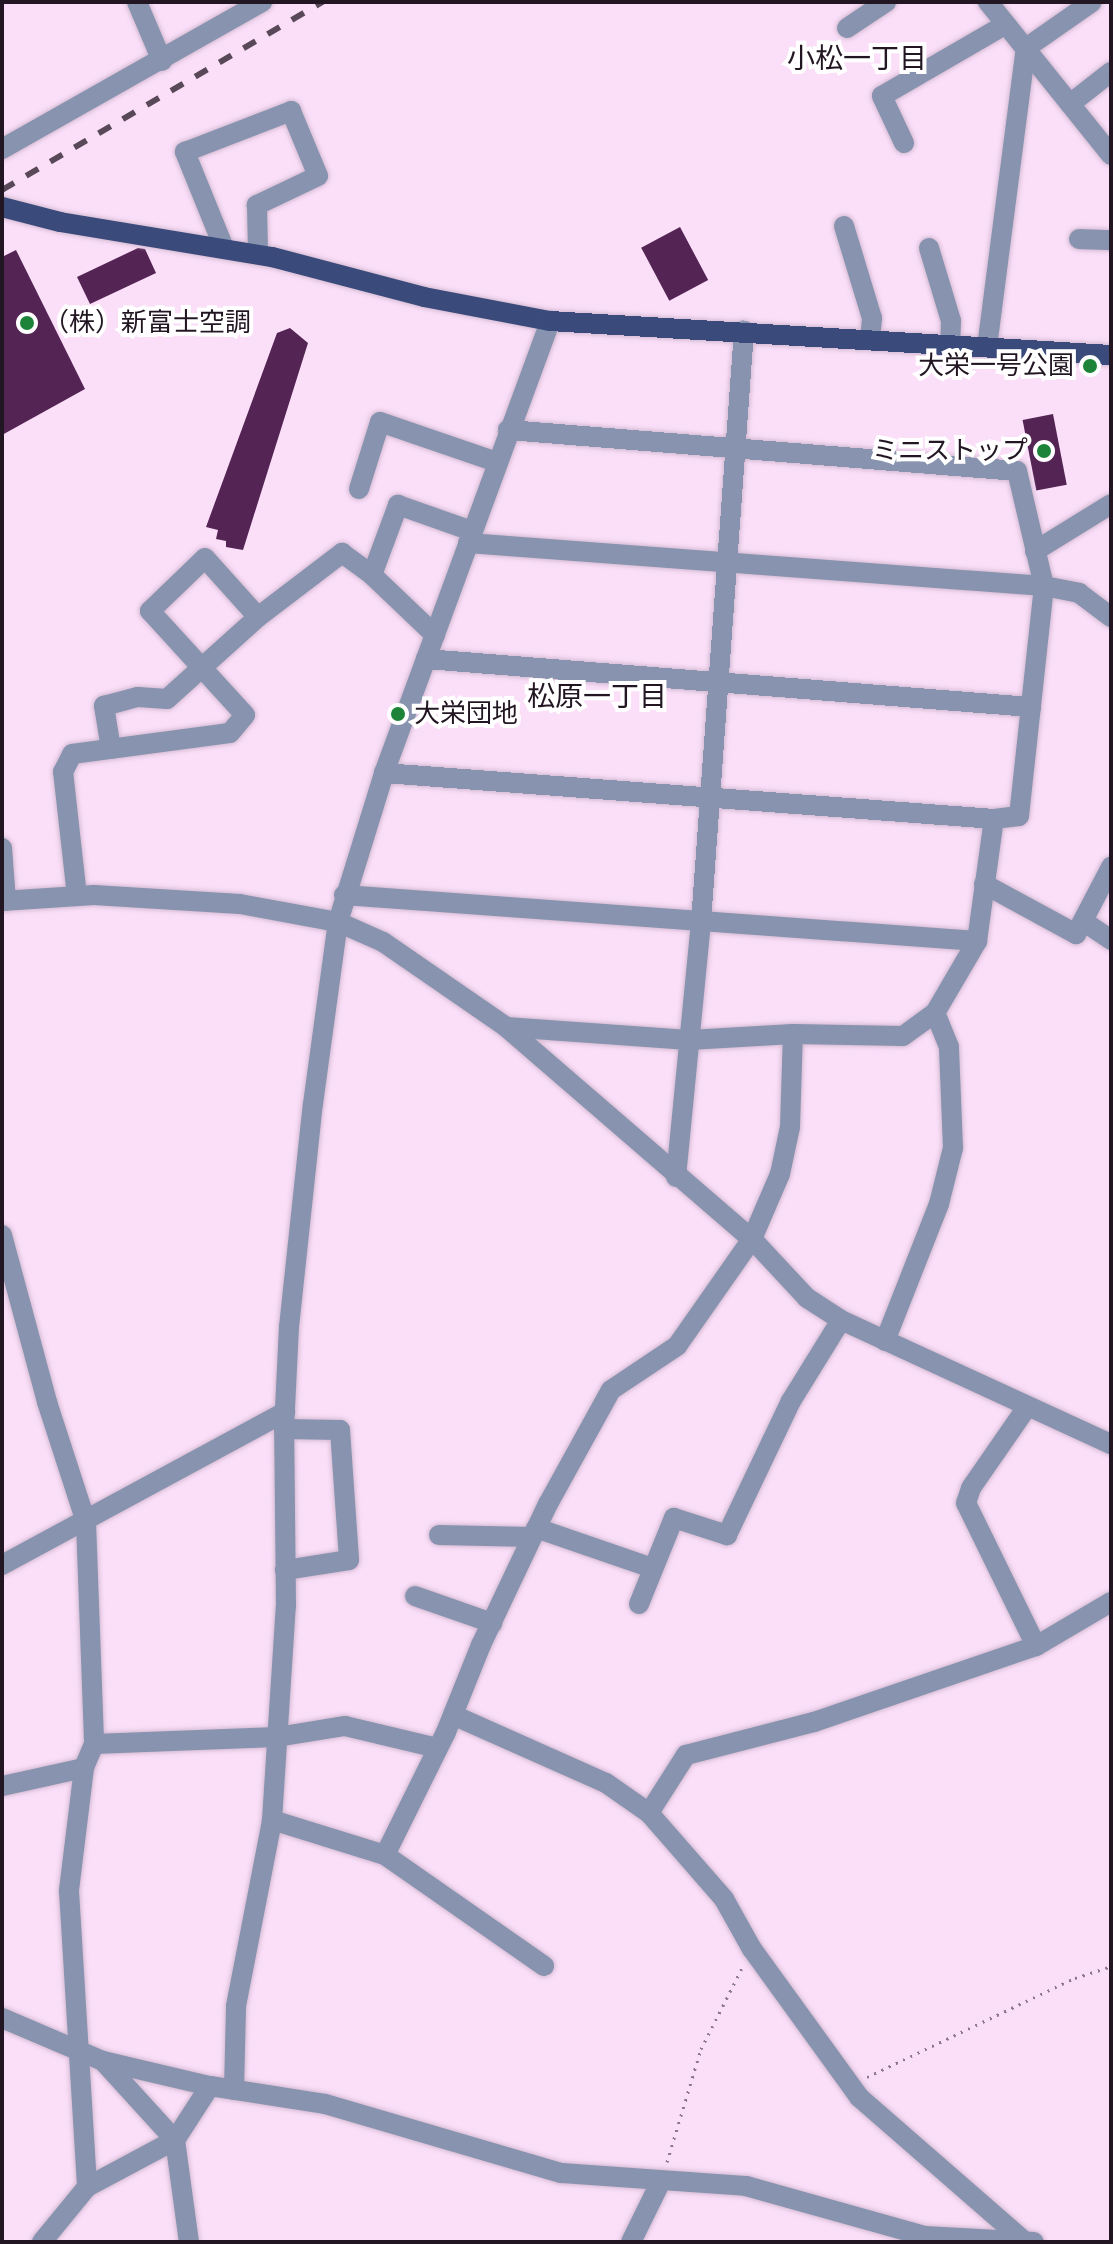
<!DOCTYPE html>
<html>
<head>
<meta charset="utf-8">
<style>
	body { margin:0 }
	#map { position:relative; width:1113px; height:2244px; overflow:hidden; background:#fbdff9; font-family:"Varela Round","Noto Sans JP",sans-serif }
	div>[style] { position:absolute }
	.building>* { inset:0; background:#542454; transform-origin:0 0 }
	.path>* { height:3px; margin-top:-1.5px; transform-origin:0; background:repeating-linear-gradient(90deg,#8c788b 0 2px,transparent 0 8px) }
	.roads { filter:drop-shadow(0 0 2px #d4bbd2) drop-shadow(0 0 2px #d4bbd2) }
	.minor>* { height:20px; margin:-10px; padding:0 10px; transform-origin:10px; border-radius:10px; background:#8793af }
	.major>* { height:20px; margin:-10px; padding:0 10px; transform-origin:10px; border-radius:10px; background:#3a4b7b }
	.rail>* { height:6px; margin-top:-3px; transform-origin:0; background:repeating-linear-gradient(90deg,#594958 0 14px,transparent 0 28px) }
	.dots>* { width:22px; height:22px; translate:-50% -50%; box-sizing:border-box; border:4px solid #fff; border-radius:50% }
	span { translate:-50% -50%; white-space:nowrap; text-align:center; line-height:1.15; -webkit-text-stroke:8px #fff; paint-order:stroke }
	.poi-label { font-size:26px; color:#221622 }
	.left { translate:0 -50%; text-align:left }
	.right { translate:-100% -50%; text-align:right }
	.neighbourhood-label { font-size:28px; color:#221622 }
	.frame { position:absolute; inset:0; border:4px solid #221622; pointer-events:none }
</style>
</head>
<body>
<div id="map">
	<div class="building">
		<div style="left:680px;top:227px;width:60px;height:44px;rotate:62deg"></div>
		<div style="clip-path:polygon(138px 248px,145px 249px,156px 273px,90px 304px,77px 277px)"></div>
		<div style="clip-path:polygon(16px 250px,85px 389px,2px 435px,2px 257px)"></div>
		<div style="clip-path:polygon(290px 328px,308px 343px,243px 550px,226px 547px,226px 541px,216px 539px,218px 530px,206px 527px,277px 333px)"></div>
		<div style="left:1053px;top:414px;width:72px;height:31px;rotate:79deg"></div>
	</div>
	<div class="path">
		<div style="left:867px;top:2077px;width:230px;rotate:-25.5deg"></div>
		<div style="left:1075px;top:1978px;width:38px;rotate:-18deg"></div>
		<div style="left:667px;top:2162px;width:118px;rotate:-73.3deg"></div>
		<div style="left:701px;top:2049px;width:91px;rotate:-63.2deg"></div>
	</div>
	<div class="roads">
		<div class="minor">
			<div style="left:137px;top:2px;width:64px;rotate:67deg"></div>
			<div style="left:988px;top:2px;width:196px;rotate:51.2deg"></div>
			<div style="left:847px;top:28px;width:47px;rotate:-33.7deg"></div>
			<div style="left:1070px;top:104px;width:52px;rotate:-38deg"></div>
			<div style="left:904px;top:143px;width:52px;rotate:-115.1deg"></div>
			<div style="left:882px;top:96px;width:143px;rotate:-30.1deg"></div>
			<div style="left:2px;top:149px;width:299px;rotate:-29.5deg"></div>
			<div style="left:844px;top:226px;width:96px;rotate:73.1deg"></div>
			<div style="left:872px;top:318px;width:21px;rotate:95deg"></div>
			<div style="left:1079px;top:239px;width:32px;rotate:2deg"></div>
			<div style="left:224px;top:248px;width:104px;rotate:-112.1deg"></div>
			<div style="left:185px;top:152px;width:114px;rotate:-21.1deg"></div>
			<div style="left:291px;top:111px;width:70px;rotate:67.4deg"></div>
			<div style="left:318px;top:176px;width:68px;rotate:154.6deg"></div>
			<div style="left:257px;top:205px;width:49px;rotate:88.8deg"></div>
			<div style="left:929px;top:248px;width:76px;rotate:73.2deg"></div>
			<div style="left:951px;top:321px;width:24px;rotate:92deg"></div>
			<div style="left:987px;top:347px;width:302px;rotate:-82.6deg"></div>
			<div style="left:1026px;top:48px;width:80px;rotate:-34.9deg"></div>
			<div style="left:359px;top:489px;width:70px;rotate:-72.6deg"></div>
			<div style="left:380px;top:422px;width:124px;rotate:18.9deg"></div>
			<div style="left:468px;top:543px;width:578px;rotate:4.27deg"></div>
			<div style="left:1044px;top:586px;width:36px;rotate:11deg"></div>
			<div style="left:1079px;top:593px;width:40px;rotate:37deg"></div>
			<div style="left:1035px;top:551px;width:89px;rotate:-31.7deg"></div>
			<div style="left:372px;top:575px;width:75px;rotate:-69.6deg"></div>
			<div style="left:398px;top:505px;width:78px;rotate:19.4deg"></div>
			<div style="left:426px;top:659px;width:607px;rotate:4.54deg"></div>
			<div style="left:111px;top:749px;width:44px;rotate:-99.2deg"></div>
			<div style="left:104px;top:706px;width:35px;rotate:-15deg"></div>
			<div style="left:138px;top:697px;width:29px;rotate:4deg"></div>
			<div style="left:167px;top:699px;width:122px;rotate:-42deg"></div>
			<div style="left:258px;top:617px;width:106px;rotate:-37.3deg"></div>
			<div style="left:342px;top:553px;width:37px;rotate:36deg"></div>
			<div style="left:372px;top:575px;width:87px;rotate:43.6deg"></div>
			<div style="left:384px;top:773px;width:612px;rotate:4.31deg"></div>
			<div style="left:2px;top:848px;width:53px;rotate:85.7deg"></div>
			<div style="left:984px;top:884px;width:105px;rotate:28.5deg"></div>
			<div style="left:1076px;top:934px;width:76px;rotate:-62.4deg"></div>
			<div style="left:344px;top:895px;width:635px;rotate:4.16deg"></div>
			<div style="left:77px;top:896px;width:125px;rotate:-96.4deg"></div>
			<div style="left:63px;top:772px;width:20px;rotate:-63deg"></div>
			<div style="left:72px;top:754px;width:159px;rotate:-7.6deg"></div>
			<div style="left:230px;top:733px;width:23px;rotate:-50deg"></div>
			<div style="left:245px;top:715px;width:141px;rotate:-132.4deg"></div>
			<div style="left:150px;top:611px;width:76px;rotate:-43.9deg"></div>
			<div style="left:205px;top:558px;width:79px;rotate:48.1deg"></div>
			<div style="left:2px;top:901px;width:92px;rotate:-3.7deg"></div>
			<div style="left:94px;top:895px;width:146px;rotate:3.5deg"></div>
			<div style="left:240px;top:904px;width:100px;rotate:10.4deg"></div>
			<div style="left:338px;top:922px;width:49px;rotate:24deg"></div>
			<div style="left:383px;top:942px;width:150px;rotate:34.6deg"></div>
			<div style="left:506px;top:1027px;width:325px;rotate:40.8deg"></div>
			<div style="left:752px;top:1239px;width:81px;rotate:47deg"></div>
			<div style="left:807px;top:1298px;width:40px;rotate:32.9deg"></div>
			<div style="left:841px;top:1320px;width:297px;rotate:24.7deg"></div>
			<div style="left:1083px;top:921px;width:34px;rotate:34deg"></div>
			<div style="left:506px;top:1027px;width:183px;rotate:4.1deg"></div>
			<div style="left:689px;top:1040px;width:104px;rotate:-3.3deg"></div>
			<div style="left:793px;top:1034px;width:110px;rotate:1deg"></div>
			<div style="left:903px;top:1036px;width:39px;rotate:-36deg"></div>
			<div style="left:935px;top:1013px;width:83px;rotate:-59.7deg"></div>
			<div style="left:977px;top:941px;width:123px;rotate:-82.1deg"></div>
			<div style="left:994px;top:819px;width:25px;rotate:-7deg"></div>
			<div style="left:1019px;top:816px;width:231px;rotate:-83.8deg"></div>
			<div style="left:1044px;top:586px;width:118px;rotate:-103.2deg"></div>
			<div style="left:1017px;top:471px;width:511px;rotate:-175.39deg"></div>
			<div style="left:676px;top:1177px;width:256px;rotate:-84.4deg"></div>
			<div style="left:701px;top:922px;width:593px;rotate:-85.84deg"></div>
			<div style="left:2px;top:1235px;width:173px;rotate:74.9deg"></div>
			<div style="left:47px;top:1402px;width:126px;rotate:72deg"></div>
			<div style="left:86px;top:1522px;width:222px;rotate:87.9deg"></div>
			<div style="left:94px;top:1744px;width:26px;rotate:113deg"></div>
			<div style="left:84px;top:1768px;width:124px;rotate:97deg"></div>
			<div style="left:69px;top:1891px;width:297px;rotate:86.5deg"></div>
			<div style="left:87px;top:2187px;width:71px;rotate:129.3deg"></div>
			<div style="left:885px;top:1341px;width:147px;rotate:-68.5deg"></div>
			<div style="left:939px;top:1204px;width:58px;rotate:-76deg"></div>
			<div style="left:953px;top:1148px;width:101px;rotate:-92.3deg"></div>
			<div style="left:949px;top:1047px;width:37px;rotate:-112deg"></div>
			<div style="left:1027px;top:1407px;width:98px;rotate:124.7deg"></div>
			<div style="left:971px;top:1488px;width:16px;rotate:108deg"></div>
			<div style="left:966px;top:1503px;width:159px;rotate:63.9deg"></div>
			<div style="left:284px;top:1429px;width:56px;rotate:1deg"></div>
			<div style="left:340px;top:1430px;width:130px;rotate:86deg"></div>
			<div style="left:349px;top:1560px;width:65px;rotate:171.1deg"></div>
			<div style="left:536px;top:1528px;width:123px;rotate:19deg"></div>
			<div style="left:439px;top:1535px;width:93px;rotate:1.2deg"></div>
			<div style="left:2px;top:1565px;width:322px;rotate:-28.4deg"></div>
			<div style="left:415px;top:1596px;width:82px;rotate:19.3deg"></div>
			<div style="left:639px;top:1604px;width:93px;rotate:-67.9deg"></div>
			<div style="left:674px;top:1518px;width:56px;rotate:17.8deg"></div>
			<div style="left:727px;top:1535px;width:148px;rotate:-64.5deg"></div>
			<div style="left:791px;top:1401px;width:95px;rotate:-58.3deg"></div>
			<div style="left:453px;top:1715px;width:167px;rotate:24deg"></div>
			<div style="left:606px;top:1783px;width:52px;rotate:34.9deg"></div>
			<div style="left:649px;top:1813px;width:114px;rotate:48.9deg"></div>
			<div style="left:724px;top:1899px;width:57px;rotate:60.8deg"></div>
			<div style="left:752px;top:1949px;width:183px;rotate:54.1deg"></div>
			<div style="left:859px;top:2097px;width:216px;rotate:41.1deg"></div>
			<div style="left:94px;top:1744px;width:183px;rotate:-2.2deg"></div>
			<div style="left:277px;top:1737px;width:69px;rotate:-9.2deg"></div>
			<div style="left:345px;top:1726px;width:95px;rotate:13.4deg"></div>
			<div style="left:2px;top:1786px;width:84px;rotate:-12.4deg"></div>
			<div style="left:649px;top:1813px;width:69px;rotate:-57.5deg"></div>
			<div style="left:686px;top:1755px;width:132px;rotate:-14.5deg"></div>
			<div style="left:814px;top:1722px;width:235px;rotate:-18.9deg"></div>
			<div style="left:1036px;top:1646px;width:87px;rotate:-30.4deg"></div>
			<div style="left:272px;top:1820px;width:118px;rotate:17.2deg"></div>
			<div style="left:385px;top:1855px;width:194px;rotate:34.9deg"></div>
			<div style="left:385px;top:1855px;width:137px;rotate:-63.6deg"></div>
			<div style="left:446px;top:1732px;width:94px;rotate:-68.1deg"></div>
			<div style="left:481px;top:1645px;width:156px;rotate:-64.6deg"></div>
			<div style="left:548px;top:1504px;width:130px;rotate:-61.1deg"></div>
			<div style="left:611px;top:1390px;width:79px;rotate:-33.7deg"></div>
			<div style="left:677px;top:1346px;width:131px;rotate:-55deg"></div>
			<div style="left:752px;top:1239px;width:71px;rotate:-66.7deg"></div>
			<div style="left:780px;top:1174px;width:48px;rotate:-78deg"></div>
			<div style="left:790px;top:1127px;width:93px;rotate:-88.2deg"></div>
			<div style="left:2px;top:2018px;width:110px;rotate:23.1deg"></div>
			<div style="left:103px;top:2061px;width:110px;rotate:13.2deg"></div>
			<div style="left:210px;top:2086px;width:116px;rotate:8.9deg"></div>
			<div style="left:325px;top:2104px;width:246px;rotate:16.3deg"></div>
			<div style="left:561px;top:2173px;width:185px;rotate:4deg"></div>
			<div style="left:746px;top:2186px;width:186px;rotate:15.6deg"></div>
			<div style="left:925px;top:2236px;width:109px;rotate:3.2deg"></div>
			<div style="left:103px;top:2061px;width:107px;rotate:47.7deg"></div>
			<div style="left:175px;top:2140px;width:103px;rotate:82.2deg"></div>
			<div style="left:234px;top:2090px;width:84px;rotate:-88.6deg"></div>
			<div style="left:236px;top:2006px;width:189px;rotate:-79deg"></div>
			<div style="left:272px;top:1820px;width:214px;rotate:-86.3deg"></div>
			<div style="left:286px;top:1606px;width:177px;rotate:-90.6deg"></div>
			<div style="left:284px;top:1429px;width:102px;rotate:-87.2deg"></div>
			<div style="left:289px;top:1327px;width:224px;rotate:-83.9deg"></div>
			<div style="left:313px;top:1104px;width:184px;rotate:-82.2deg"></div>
			<div style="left:338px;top:922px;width:156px;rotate:-72.8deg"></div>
			<div style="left:384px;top:773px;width:482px;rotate:-69.8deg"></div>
			<div style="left:87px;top:2187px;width:100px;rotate:-28.1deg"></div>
			<div style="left:175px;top:2140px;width:64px;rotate:-57.1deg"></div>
			<div style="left:631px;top:2242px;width:68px;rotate:-63.8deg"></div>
		</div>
		<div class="major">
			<div style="left:2px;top:207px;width:60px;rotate:14.5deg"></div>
			<div style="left:60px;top:222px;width:215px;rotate:9.4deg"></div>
			<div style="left:272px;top:257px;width:157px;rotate:14.7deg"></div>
			<div style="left:424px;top:297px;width:128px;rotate:10.8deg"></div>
			<div style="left:550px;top:321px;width:562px;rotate:3.47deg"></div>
		</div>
	</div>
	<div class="rail">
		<div style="left:2px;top:190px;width:372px;rotate:-30.4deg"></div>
	</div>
	<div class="dots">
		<div style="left:27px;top:323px;background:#1c8338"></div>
		<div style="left:1090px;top:366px;background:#1c8338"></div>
		<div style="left:1044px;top:451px;background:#1c8338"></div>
		<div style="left:398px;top:714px;background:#1c8338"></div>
	</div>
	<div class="poi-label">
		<span class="left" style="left:43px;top:323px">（株）新富士空調</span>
		<span class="right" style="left:1074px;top:366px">大栄一号公園</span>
		<span class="right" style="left:1028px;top:451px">ミニストップ</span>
		<span class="left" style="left:414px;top:714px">大栄団地</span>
	</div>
	<div class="neighbourhood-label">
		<span style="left:857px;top:59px">小松一丁目</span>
		<span style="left:597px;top:697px">松原一丁目</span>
	</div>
	<div class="frame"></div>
</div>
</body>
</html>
